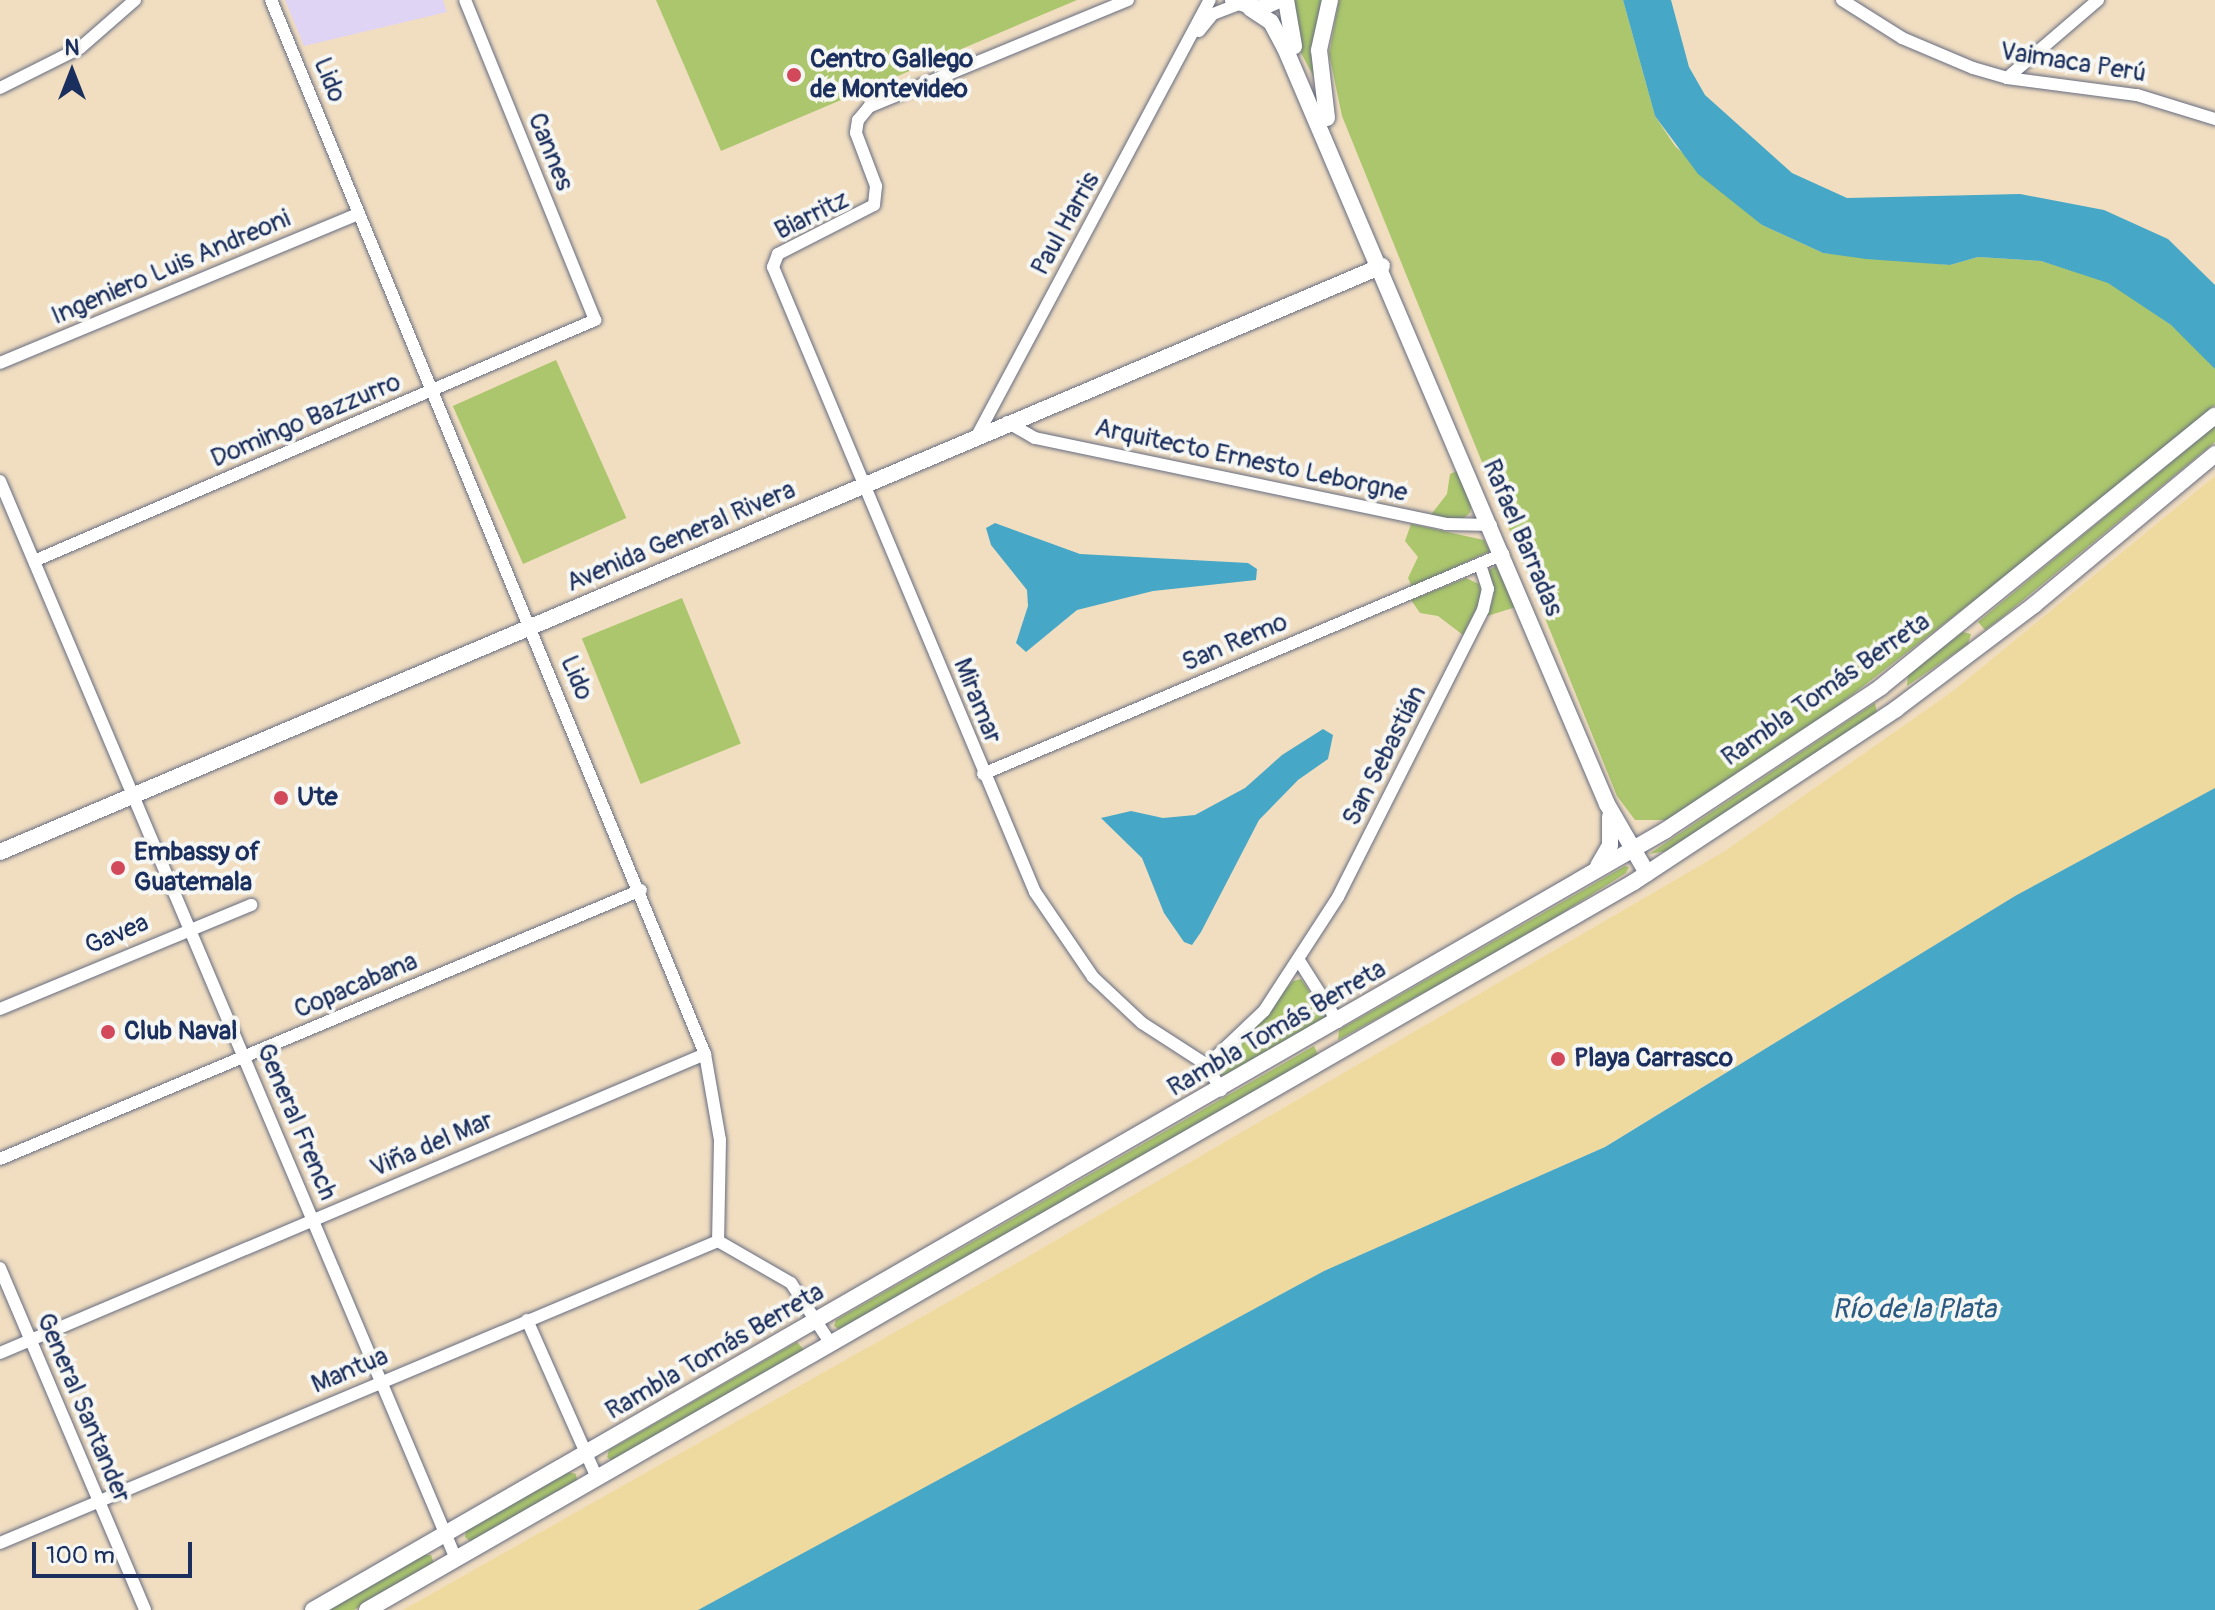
<!DOCTYPE html>
<html>
<head>
<meta charset="utf-8">
<style>
	body { margin:0 }
	#map { position:relative; width:2215px; height:1610px; overflow:hidden; background:#f1dec1; font-family:Pangolin,sans-serif }
	div>[style] { position:absolute }
	.built>* { inset:0; background:#e0d4f4 }
	.green>* { inset:0; background:#abc66c; transform-origin:0 0 }
	.sand>* { inset:0; background:#eeda9e }
	.water>* { inset:0; background:#47a7c6 }
	.roads { filter:drop-shadow(0 0 2px #666c81) drop-shadow(0 0 2px #666c81) }
	.minor>* { height:12px; margin:-6px; padding:0 6px; transform-origin:6px; border-radius:6px; background:#fff }
	.major>* { height:16px; margin:-8px; padding:0 8px; transform-origin:8px; border-radius:8px; background:#fff }
	.dots>* { width:22px; height:22px; translate:-50% -50%; box-sizing:border-box; border:4px solid #f6f6f2; border-radius:50% }
	span { translate:-50% -50%; white-space:nowrap; text-align:center; line-height:1.15; -webkit-text-stroke:8px #f6f6f2; paint-order:stroke }
	.poi-label { font-size:26px; color:#1b2f5e; font-weight:700 }
	.left { translate:0 -50%; text-align:left }
	.street-label { font-size:26px; color:#1b2f5e }
	.water-label { font-size:28px; color:#2a5982; font-style:italic }
	.north { position:absolute; left:32px; top:32px; width:80px; height:80px; -webkit-text-stroke:6px #f6f6f2; paint-order:stroke; rotate:0deg; font-size:22px; font-weight:700; line-height:32px; text-align:center; color:#1b2f5e }
	.north::after { content:''; display:block; margin:auto; width:28px; height:36px; background:#1b2f5e; clip-path:polygon(50% 0,100% 100%,50% 72%,0 100%) }
	.scale { position:absolute; left:32px; top:1542px; width:160px; height:36px; box-sizing:border-box; border:4px solid #1b2f5e; border-top:0; padding-left:10px; font-size:24px; line-height:28px; white-space:nowrap; color:#1b2f5e; -webkit-text-stroke:6px #f6f6f2; paint-order:stroke }
</style>
</head>
<body>
<div id="map">
	<div class="built">
		<div style="clip-path:polygon(285px 0,443px 0,447px 12px,304px 46px)"></div>
	</div>
	<div class="green">
		<div style="clip-path:polygon(656px 0,1077px 0,721px 151px)"></div>
		<div style="clip-path:polygon(1290px 0,1325px 0,1315px 79px,1295px 42px)"></div>
		<div style="clip-path:polygon(1339px 0,1623px 0,1655px 116px,1675px 146px,1762px 225px,1823px 253px,1950px 265px,1978px 257px,2041px 261px,2108px 282px,2171px 325px,2209px 360px,2215px 369px,2215px 405px,2070px 526px,1826px 715px,1668px 820px,1635px 820px,1617px 796px,1342px 116px,1329px 54px)"></div>
		<div style="left:556px;top:360px;width:173px;height:113px;rotate:66deg"></div>
		<div style="clip-path:polygon(2215px 426px,2215px 442px,2000px 619px,1985px 630px,1978px 622px)"></div>
		<div style="clip-path:polygon(1459px 470px,1472px 501px,1470px 513px,1460px 521px,1430px 516px,1447px 494px,1450px 474px)"></div>
		<div style="clip-path:polygon(1411px 524px,1484px 540px,1490px 551px,1412px 587px,1408px 578px,1418px 557px,1405px 541px)"></div>
		<div style="clip-path:polygon(1496px 566px,1516px 607px,1487px 616px,1494px 595px,1488px 571px)"></div>
		<div style="clip-path:polygon(1466px 578px,1479px 584px,1482px 597px,1463px 635px,1438px 616px,1420px 613px,1411px 600px)"></div>
		<div style="left:682px;top:598px;width:157px;height:108px;rotate:68deg"></div>
		<div style="clip-path:polygon(1963px 632px,1971px 634px,1968px 644px,1907px 686px,1908px 674px)"></div>
		<div style="clip-path:polygon(1875px 703px,1877px 713px,1674px 850px,1649px 854px)"></div>
		<div style="clip-path:polygon(1625px 866px,1629px 867px,1626px 873px,1513px 944px,1338px 1040px,1339px 1030px)"></div>
		<div style="clip-path:polygon(1301px 979px,1327px 1017px,1227px 1075px,1219px 1075px,1218px 1067px,1293px 981px)"></div>
		<div style="clip-path:polygon(1314px 1046px,1319px 1057px,840px 1330px,834px 1326px,836px 1320px)"></div>
		<div style="clip-path:polygon(797px 1342px,805px 1351px,612px 1461px,607px 1457px,609px 1450px)"></div>
		<div style="clip-path:polygon(568px 1472px,576px 1474px,577px 1480px,471px 1542px,465px 1537px,466px 1531px)"></div>
		<div style="clip-path:polygon(424px 1555px,431px 1555px,434px 1564px,410px 1579px,354px 1610px,327px 1610px)"></div>
	</div>
	<div class="sand">
		<div style="clip-path:polygon(2215px 476px,2215px 788px,2015px 896px,1604px 1147px,1324px 1271px,698px 1610px,403px 1610px,1003px 1271px,1725px 851px,1953px 691px)"></div>
	</div>
	<div class="water">
		<div style="clip-path:polygon(1623px 0,1671px 0,1689px 67px,1705px 95px,1792px 173px,1847px 198px,2020px 194px,2104px 210px,2168px 239px,2215px 285px,2215px 369px,2171px 325px,2108px 283px,2041px 261px,1978px 257px,1950px 265px,1866px 259px,1823px 253px,1762px 225px,1698px 174px,1655px 116px)"></div>
		<div style="clip-path:polygon(995px 523px,1080px 554px,1248px 563px,1257px 569px,1256px 580px,1153px 591px,1077px 610px,1026px 652px,1016px 643px,1028px 606px,1027px 590px,991px 545px,986px 528px)"></div>
		<div style="clip-path:polygon(1323px 729px,1333px 735px,1328px 759px,1298px 780px,1259px 820px,1201px 932px,1192px 945px,1184px 942px,1164px 913px,1142px 858px,1101px 818px,1131px 811px,1163px 818px,1195px 815px,1245px 788px,1282px 755px)"></div>
		<div style="clip-path:polygon(2215px 788px,2215px 1610px,698px 1610px,1324px 1271px,1605px 1147px,2015px 896px)"></div>
	</div>
	<div class="roads">
		<div class="minor">
			<div style="left:271px;top:0;width:1140px;rotate:67.62deg"></div>
			<div style="left:705px;top:1054px;width:87px;rotate:80.1deg"></div>
			<div style="left:720px;top:1140px;width:101px;rotate:91.1deg"></div>
			<div style="left:718px;top:1241px;width:84px;rotate:29.9deg"></div>
			<div style="left:791px;top:1283px;width:73px;rotate:56.7deg"></div>
			<div style="left:1128px;top:0;width:280px;rotate:157.6deg"></div>
			<div style="left:869px;top:107px;width:17px;rotate:130deg"></div>
			<div style="left:858px;top:120px;width:13px;rotate:99deg"></div>
			<div style="left:856px;top:133px;width:57px;rotate:69.3deg"></div>
			<div style="left:876px;top:186px;width:19px;rotate:96deg"></div>
			<div style="left:874px;top:205px;width:108px;rotate:153deg"></div>
			<div style="left:778px;top:254px;width:14px;rotate:111deg"></div>
			<div style="left:773px;top:267px;width:678px;rotate:67.26deg"></div>
			<div style="left:1035px;top:892px;width:103px;rotate:55.7deg"></div>
			<div style="left:1093px;top:977px;width:67px;rotate:43.2deg"></div>
			<div style="left:1142px;top:1023px;width:77px;rotate:32.9deg"></div>
			<div style="left:1207px;top:1065px;width:29px;rotate:61deg"></div>
			<div style="left:1842px;top:0;width:71px;rotate:32.3deg"></div>
			<div style="left:1902px;top:38px;width:77px;rotate:22.9deg"></div>
			<div style="left:1973px;top:68px;width:35px;rotate:16deg"></div>
			<div style="left:2007px;top:78px;width:131px;rotate:7.5deg"></div>
			<div style="left:2137px;top:95px;width:82px;rotate:17.1deg"></div>
			<div style="left:1199px;top:31px;width:22px;rotate:-51deg"></div>
			<div style="left:1213px;top:14px;width:28px;rotate:-21deg"></div>
			<div style="left:2007px;top:78px;width:120px;rotate:-40.6deg"></div>
			<div style="left:0;top:88px;width:89px;rotate:-26.6deg"></div>
			<div style="left:80px;top:48px;width:73px;rotate:-41.1deg"></div>
			<div style="left:0;top:363px;width:388px;rotate:-22.6deg"></div>
			<div style="left:1007px;top:422px;width:32px;rotate:30deg"></div>
			<div style="left:1035px;top:438px;width:420px;rotate:11.8deg"></div>
			<div style="left:1446px;top:524px;width:45px;rotate:1.3deg"></div>
			<div style="left:978px;top:434px;width:492px;rotate:-61.9deg"></div>
			<div style="left:0;top:481px;width:1170px;rotate:67.07deg"></div>
			<div style="left:34px;top:561px;width:611px;rotate:-23.25deg"></div>
			<div style="left:595px;top:320px;width:345px;rotate:-112.1deg"></div>
			<div style="left:983px;top:774px;width:565px;rotate:-22.93deg"></div>
			<div style="left:1300px;top:962px;width:71px;rotate:57.7deg"></div>
			<div style="left:0;top:1009px;width:272px;rotate:-22.5deg"></div>
			<div style="left:1207px;top:1065px;width:79px;rotate:-43.5deg"></div>
			<div style="left:1264px;top:1011px;width:136px;rotate:-57deg"></div>
			<div style="left:1338px;top:897px;width:322px;rotate:-63.2deg"></div>
			<div style="left:1483px;top:610px;width:22px;rotate:-77deg"></div>
			<div style="left:1488px;top:589px;width:26px;rotate:-108deg"></div>
			<div style="left:0;top:1159px;width:695px;rotate:-22.77deg"></div>
			<div style="left:0;top:1268px;width:371px;rotate:67deg"></div>
			<div style="left:527px;top:1320px;width:173px;rotate:66.1deg"></div>
			<div style="left:0;top:1353px;width:766px;rotate:-22.98deg"></div>
			<div style="left:0;top:1543px;width:779px;rotate:-22.81deg"></div>
		</div>
		<div class="major">
			<div style="left:1233px;top:0;width:28px;rotate:19deg"></div>
			<div style="left:1259px;top:9px;width:22px;rotate:-24deg"></div>
			<div style="left:1286px;top:0;width:47px;rotate:80.1deg"></div>
			<div style="left:1250px;top:8px;width:25px;rotate:34deg"></div>
			<div style="left:1271px;top:22px;width:30px;rotate:62deg"></div>
			<div style="left:1285px;top:48px;width:822px;rotate:66.93deg"></div>
			<div style="left:1607px;top:804px;width:80px;rotate:59.9deg"></div>
			<div style="left:1327px;top:118px;width:68px;rotate:-96.7deg"></div>
			<div style="left:1319px;top:50px;width:51px;rotate:-77.6deg"></div>
			<div style="left:0;top:852px;width:1501px;rotate:-22.98deg"></div>
			<div style="left:1598px;top:866px;width:24px;rotate:-60deg"></div>
			<div style="left:1610px;top:845px;width:28px;rotate:-90deg"></div>
			<div style="left:313px;top:1610px;width:1562px;rotate:-29.96deg"></div>
			<div style="left:1666px;top:830px;width:258px;rotate:-33.6deg"></div>
			<div style="left:1881px;top:687px;width:430px;rotate:-39.1deg"></div>
			<div style="left:367px;top:1610px;width:1461px;rotate:-29.88deg"></div>
			<div style="left:1634px;top:882px;width:314px;rotate:-33.4deg"></div>
			<div style="left:1896px;top:709px;width:173px;rotate:-37deg"></div>
			<div style="left:2034px;top:605px;width:236px;rotate:-39.8deg"></div>
		</div>
	</div>
	<div class="dots">
		<div style="left:794px;top:75px;background:#d1495b"></div>
		<div style="left:281px;top:798px;background:#d1495b"></div>
		<div style="left:118px;top:868px;background:#d1495b"></div>
		<div style="left:108px;top:1032px;background:#d1495b"></div>
		<div style="left:1558px;top:1059px;background:#d1495b"></div>
	</div>
	<div class="poi-label">
		<span class="left" style="left:810px;top:75px">Centro Gallego<br>de Montevideo</span>
		<span class="left" style="left:297px;top:798px">Ute</span>
		<span class="left" style="left:134px;top:868px">Embassy of<br>Guatemala</span>
		<span class="left" style="left:124px;top:1032px">Club Naval</span>
		<span class="left" style="left:1574px;top:1059px">Playa Carrasco</span>
	</div>
	<div class="street-label">
		<span style="left:2073px;top:63px;rotate:9deg">Vaimaca Perú</span>
		<span style="left:329px;top:80px;rotate:68deg">Lido</span>
		<span style="left:550px;top:152px;rotate:68deg">Cannes</span>
		<span style="left:812px;top:216px;rotate:-26deg">Biarritz</span>
		<span style="left:1066px;top:224px;rotate:-61deg">Paul Harris</span>
		<span style="left:171px;top:268px;rotate:-23deg">Ingeniero Luis Andreoni</span>
		<span style="left:306px;top:421px;rotate:-23deg">Domingo Bazzurro</span>
		<span style="left:1251px;top:461px;rotate:12deg">Arquitecto Ernesto Leborgne</span>
		<span style="left:681px;top:537px;rotate:-23deg">Avenida General Rivera</span>
		<span style="left:1522px;top:538px;rotate:67deg">Rafael Barradas</span>
		<span style="left:1235px;top:643px;rotate:-23deg">San Remo</span>
		<span style="left:576px;top:678px;rotate:67deg">Lido</span>
		<span style="left:1826px;top:690px;rotate:-35deg">Rambla Tomás Berreta</span>
		<span style="left:977px;top:701px;rotate:68deg">Miramar</span>
		<span style="left:1385px;top:756px;rotate:-63deg">San Sebastián</span>
		<span style="left:117px;top:935px;rotate:-23deg">Gavea</span>
		<span style="left:356px;top:986px;rotate:-23deg">Copacabana</span>
		<span style="left:1277px;top:1029px;rotate:-30deg">Rambla Tomás Berreta</span>
		<span style="left:296px;top:1122px;rotate:67deg">General French</span>
		<span style="left:432px;top:1145px;rotate:-23deg">Viña del Mar</span>
		<span style="left:715px;top:1352px;rotate:-30deg">Rambla Tomás Berreta</span>
		<span style="left:350px;top:1371px;rotate:-23deg">Mantua</span>
		<span style="left:83px;top:1408px;rotate:67deg">General Santander</span>
	</div>
	<div class="water-label">
		<span style="left:1914px;top:1310px">Río de la Plata</span>
	</div>
	<div class="north">N</div>
	<div class="scale">100 m</div>
</div>
</body>
</html>
